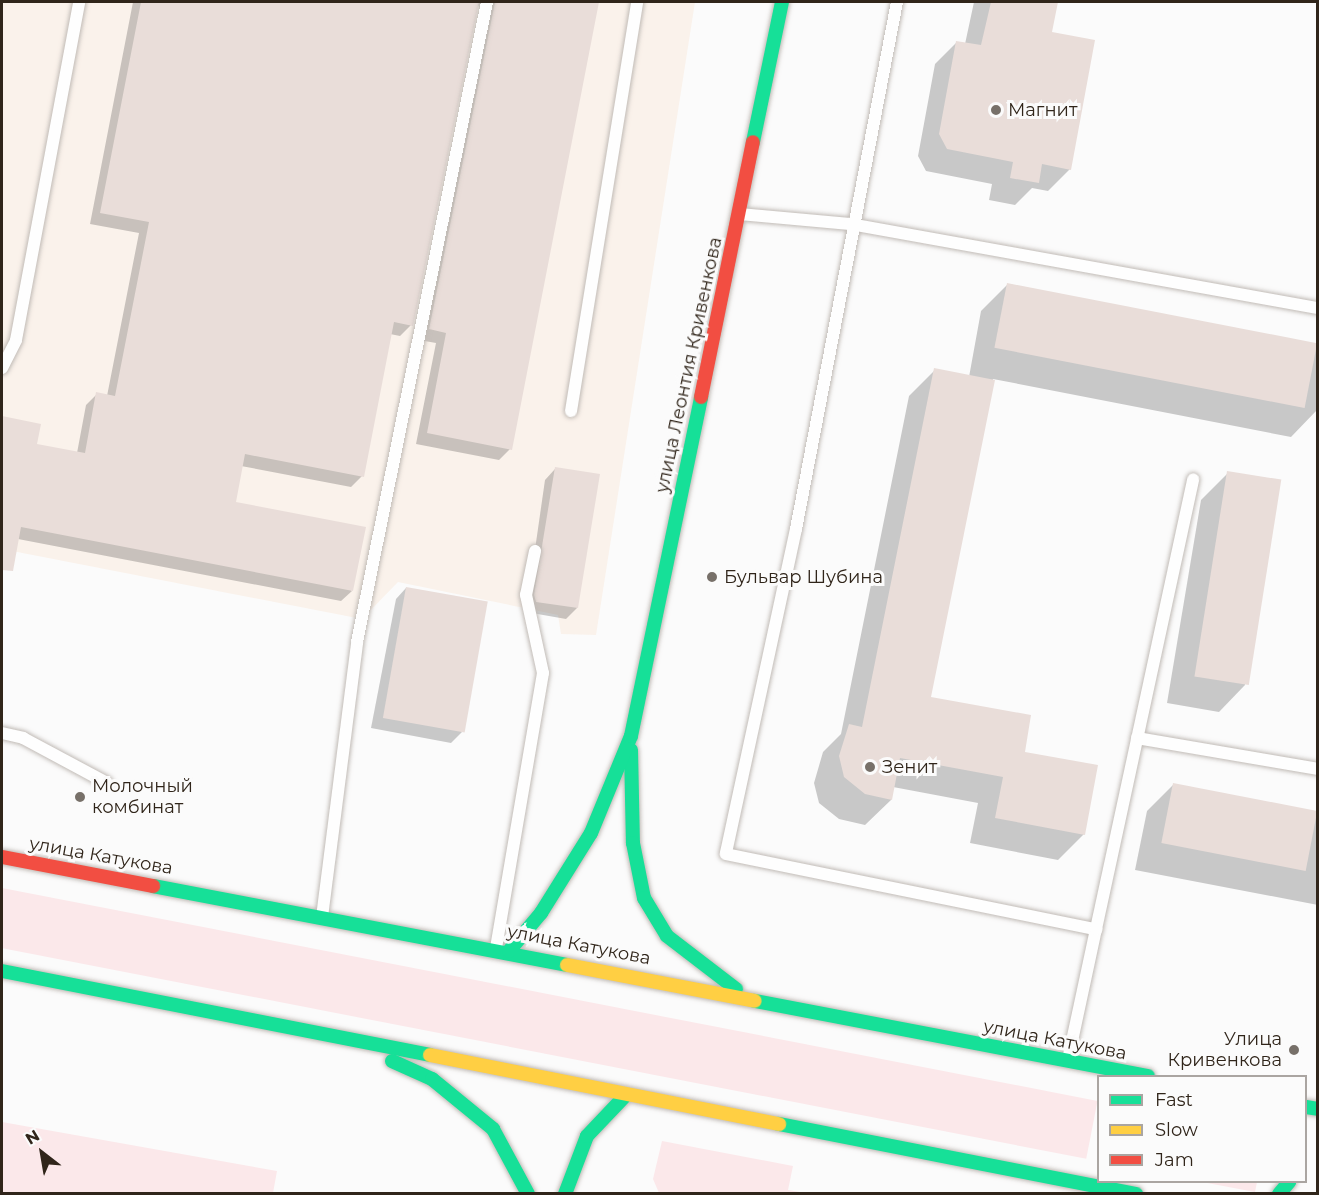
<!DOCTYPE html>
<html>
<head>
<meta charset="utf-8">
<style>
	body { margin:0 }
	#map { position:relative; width:1319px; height:1195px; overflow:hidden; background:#fbfbfb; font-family:Montserrat,sans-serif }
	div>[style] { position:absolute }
	.built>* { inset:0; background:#faf2eb }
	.green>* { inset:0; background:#fbe8ea; transform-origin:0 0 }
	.shadow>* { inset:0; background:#0003 }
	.building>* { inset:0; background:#e9ddd9; transform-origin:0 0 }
	.roads { filter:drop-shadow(0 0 2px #c1bbb6) drop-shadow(0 0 2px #c1bbb6) }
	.lane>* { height:12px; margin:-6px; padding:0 6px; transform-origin:6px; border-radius:6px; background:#fefefe }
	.fast>* { height:14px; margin:-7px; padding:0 7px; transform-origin:7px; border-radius:7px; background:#16e098 }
	.slow>* { height:14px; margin:-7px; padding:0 7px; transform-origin:7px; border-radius:7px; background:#ffcf43 }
	.jam>* { height:14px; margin:-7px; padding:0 7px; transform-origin:7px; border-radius:7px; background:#f24e42 }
	.dots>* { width:16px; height:16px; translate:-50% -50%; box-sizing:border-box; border:3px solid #fbfbfb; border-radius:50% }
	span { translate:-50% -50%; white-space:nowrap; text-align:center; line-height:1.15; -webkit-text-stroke:6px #fbfbfb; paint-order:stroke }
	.poi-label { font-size:18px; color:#30251a }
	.left { translate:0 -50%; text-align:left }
	.right { translate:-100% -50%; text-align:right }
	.street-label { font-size:18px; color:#30251a }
	.frame { position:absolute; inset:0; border:3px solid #30251a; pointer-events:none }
	.legend { position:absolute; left:1097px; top:1075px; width:210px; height:108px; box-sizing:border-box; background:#fbfbfb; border:2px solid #aaa5a1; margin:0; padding:8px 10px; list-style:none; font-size:18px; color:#30251a }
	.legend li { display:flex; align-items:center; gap:12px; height:30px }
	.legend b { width:30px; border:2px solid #aaa5a1 }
	.north { position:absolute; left:12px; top:1123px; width:60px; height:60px; -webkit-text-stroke:4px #fbfbfb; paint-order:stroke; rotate:329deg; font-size:16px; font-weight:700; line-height:24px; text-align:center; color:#30251a }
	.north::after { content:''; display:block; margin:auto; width:21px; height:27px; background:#30251a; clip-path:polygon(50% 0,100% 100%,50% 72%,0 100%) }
</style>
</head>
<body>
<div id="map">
	<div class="built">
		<div style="clip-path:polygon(2px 2px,695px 2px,596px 635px,561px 634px,558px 615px,398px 582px,362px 619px,2px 549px)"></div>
	</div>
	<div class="green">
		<div style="left:2px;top:888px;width:1116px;height:59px;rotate:11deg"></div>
		<div style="clip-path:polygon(2px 1122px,277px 1171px,273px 1193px,2px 1193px)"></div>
		<div style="clip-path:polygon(662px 1141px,793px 1166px,788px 1190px,806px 1193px,659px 1193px,653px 1179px)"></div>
		<div style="clip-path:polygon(1202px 1182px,1257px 1182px,1255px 1192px)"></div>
	</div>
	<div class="shadow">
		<div style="clip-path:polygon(133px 2px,598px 2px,510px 449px,499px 460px,416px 444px,436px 343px,419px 340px,485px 15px,477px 4px,411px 325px,400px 336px,390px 334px,362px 476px,351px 487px,241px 466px,234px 503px,352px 591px,341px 601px,18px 539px,2px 562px,2px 418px,39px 425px,35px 445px,77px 453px,86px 405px,97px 394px,107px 396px,139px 233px,90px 224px)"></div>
		<div style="clip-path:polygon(974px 2px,1057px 2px,1050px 33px,1070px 169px,1048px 191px,1032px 188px,1015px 205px,989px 200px,992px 184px,926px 171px,918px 156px,935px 64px,957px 42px,965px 44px)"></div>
		<div style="clip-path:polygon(1008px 284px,1318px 345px,1317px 410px,1291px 437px,993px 379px,929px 698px,1023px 753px,1084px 834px,1058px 860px,970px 843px,978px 803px,893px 787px,891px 800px,865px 825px,839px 819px,819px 803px,814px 783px,823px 752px,841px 734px,909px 396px,935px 370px,969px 377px,981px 311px)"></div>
		<div style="clip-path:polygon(555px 469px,577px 608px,566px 619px,526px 612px,545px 480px)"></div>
		<div style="clip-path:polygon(1228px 473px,1245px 685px,1219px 712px,1167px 703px,1201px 500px)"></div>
		<div style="clip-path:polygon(406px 588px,462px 732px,451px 743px,371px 728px,396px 599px)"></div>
		<div style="clip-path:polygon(1173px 785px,1318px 813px,1318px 905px,1135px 870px,1147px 811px)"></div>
	</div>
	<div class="building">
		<div style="clip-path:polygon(141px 2px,479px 2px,413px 326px,394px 322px,364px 477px,245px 454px,236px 502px,366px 527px,353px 591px,21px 527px,13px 571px,2px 570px,2px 416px,41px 424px,37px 444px,85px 453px,96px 392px,115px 396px,149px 222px,100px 213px)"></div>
		<div style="clip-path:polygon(495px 2px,599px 2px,512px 450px,427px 433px,446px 333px,429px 329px)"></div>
		<div style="clip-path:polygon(991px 2px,1058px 2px,1052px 32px,1095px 40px,1071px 170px,1042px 164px,1039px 183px,1010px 178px,1013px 162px,947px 149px,939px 134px,956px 41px,981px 45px)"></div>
		<div style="left:1007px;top:283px;width:316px;height:66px;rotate:11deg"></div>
		<div style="clip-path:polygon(934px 368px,995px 380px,931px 697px,1031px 715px,1025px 752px,1098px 765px,1085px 835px,995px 818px,1003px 777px,900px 758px,892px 800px,865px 794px,844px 777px,839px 756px,849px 724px,862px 727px)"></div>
		<div style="clip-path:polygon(555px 467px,600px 474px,578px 608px,536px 602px,534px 595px)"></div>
		<div style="left:1227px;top:471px;width:55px;height:208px;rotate:9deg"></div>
		<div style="left:406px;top:587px;width:83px;height:133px;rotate:10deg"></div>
		<div style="left:1173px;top:783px;width:147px;height:61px;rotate:11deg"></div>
	</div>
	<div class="roads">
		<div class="lane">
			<div style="left:897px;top:2px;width:537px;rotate:100.85deg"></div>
			<div style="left:796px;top:529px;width:332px;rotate:102.2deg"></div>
			<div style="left:726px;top:854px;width:378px;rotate:11.5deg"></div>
			<div style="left:1096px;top:929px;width:134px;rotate:102.1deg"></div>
			<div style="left:740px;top:214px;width:110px;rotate:5.2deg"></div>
			<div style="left:850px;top:224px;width:475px;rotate:10.2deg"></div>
			<div style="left:2px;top:368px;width:31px;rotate:-63deg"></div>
			<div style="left:16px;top:340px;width:344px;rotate:-79.4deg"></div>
			<div style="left:571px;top:411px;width:414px;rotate:-80.8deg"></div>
			<div style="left:2px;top:733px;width:22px;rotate:13deg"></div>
			<div style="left:23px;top:738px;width:95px;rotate:28.2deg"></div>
			<div style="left:1137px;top:738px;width:184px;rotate:9.7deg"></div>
			<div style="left:322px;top:917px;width:277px;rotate:-82.7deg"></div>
			<div style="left:357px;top:642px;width:653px;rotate:-78.52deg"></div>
			<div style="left:1096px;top:929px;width:460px;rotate:-77.8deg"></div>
			<div style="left:496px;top:948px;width:279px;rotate:-80.3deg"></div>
			<div style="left:543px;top:673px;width:80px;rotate:-102.3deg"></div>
			<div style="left:526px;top:595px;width:45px;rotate:-78.4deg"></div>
		</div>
		<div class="fast">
			<div style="left:753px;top:142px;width:143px;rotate:-78.3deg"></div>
			<div style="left:631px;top:750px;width:93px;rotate:88.8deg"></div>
			<div style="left:633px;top:843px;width:56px;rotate:78.7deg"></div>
			<div style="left:644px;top:898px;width:44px;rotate:58.8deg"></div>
			<div style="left:667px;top:936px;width:87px;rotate:37.5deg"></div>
			<div style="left:153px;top:886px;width:421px;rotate:10.8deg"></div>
			<div style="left:509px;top:951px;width:50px;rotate:-49.9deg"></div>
			<div style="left:541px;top:913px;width:94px;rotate:-58deg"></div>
			<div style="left:591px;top:833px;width:105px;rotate:-67.6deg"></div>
			<div style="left:631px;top:736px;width:346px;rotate:-78.3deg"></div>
			<div style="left:2px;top:971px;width:436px;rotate:11.1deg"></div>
			<div style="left:755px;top:1001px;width:400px;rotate:10.8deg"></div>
			<div style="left:392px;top:1061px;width:44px;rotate:24.2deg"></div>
			<div style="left:432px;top:1079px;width:79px;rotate:39.3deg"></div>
			<div style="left:493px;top:1129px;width:74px;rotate:61.7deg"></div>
			<div style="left:1306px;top:1107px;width:12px;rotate:9deg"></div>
			<div style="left:779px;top:1124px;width:364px;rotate:11.1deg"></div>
			<div style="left:565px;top:1194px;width:62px;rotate:-69.2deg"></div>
			<div style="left:587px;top:1136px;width:55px;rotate:-46.5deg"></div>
			<div style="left:1279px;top:1194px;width:16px;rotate:-50deg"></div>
		</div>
		<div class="slow">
			<div style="left:567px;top:965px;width:191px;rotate:10.8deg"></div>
			<div style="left:430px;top:1055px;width:356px;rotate:11.2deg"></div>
		</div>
		<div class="jam">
			<div style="left:701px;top:397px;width:260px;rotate:-78.5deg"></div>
			<div style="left:2px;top:857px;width:154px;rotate:10.9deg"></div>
		</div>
	</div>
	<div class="dots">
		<div style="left:996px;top:110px;background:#777069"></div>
		<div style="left:712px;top:577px;background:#777069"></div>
		<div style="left:870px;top:767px;background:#777069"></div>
		<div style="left:80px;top:797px;background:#777069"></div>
		<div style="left:1294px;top:1050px;background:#777069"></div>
	</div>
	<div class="poi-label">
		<span class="left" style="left:1008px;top:110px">Магнит</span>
		<span class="left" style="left:724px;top:577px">Бульвар Шубина</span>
		<span class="left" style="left:882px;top:767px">Зенит</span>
		<span class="left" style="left:92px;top:797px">Молочный<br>комбинат</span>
		<span class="right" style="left:1282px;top:1050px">Улица<br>Кривенкова</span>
	</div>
	<div class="street-label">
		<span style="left:689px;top:365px;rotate:-78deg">улица Леонтия Кривенкова</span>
		<span style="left:101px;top:856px;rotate:10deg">улица Катукова</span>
		<span style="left:579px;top:945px;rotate:11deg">улица Катукова</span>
		<span style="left:1055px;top:1040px;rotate:11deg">улица Катукова</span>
	</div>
	<div class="frame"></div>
	<ul class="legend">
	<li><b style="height:8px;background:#16e098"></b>Fast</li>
	<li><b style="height:8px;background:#ffcf43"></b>Slow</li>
	<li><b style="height:8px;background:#f24e42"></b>Jam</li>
	</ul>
	<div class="north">N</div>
</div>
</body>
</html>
